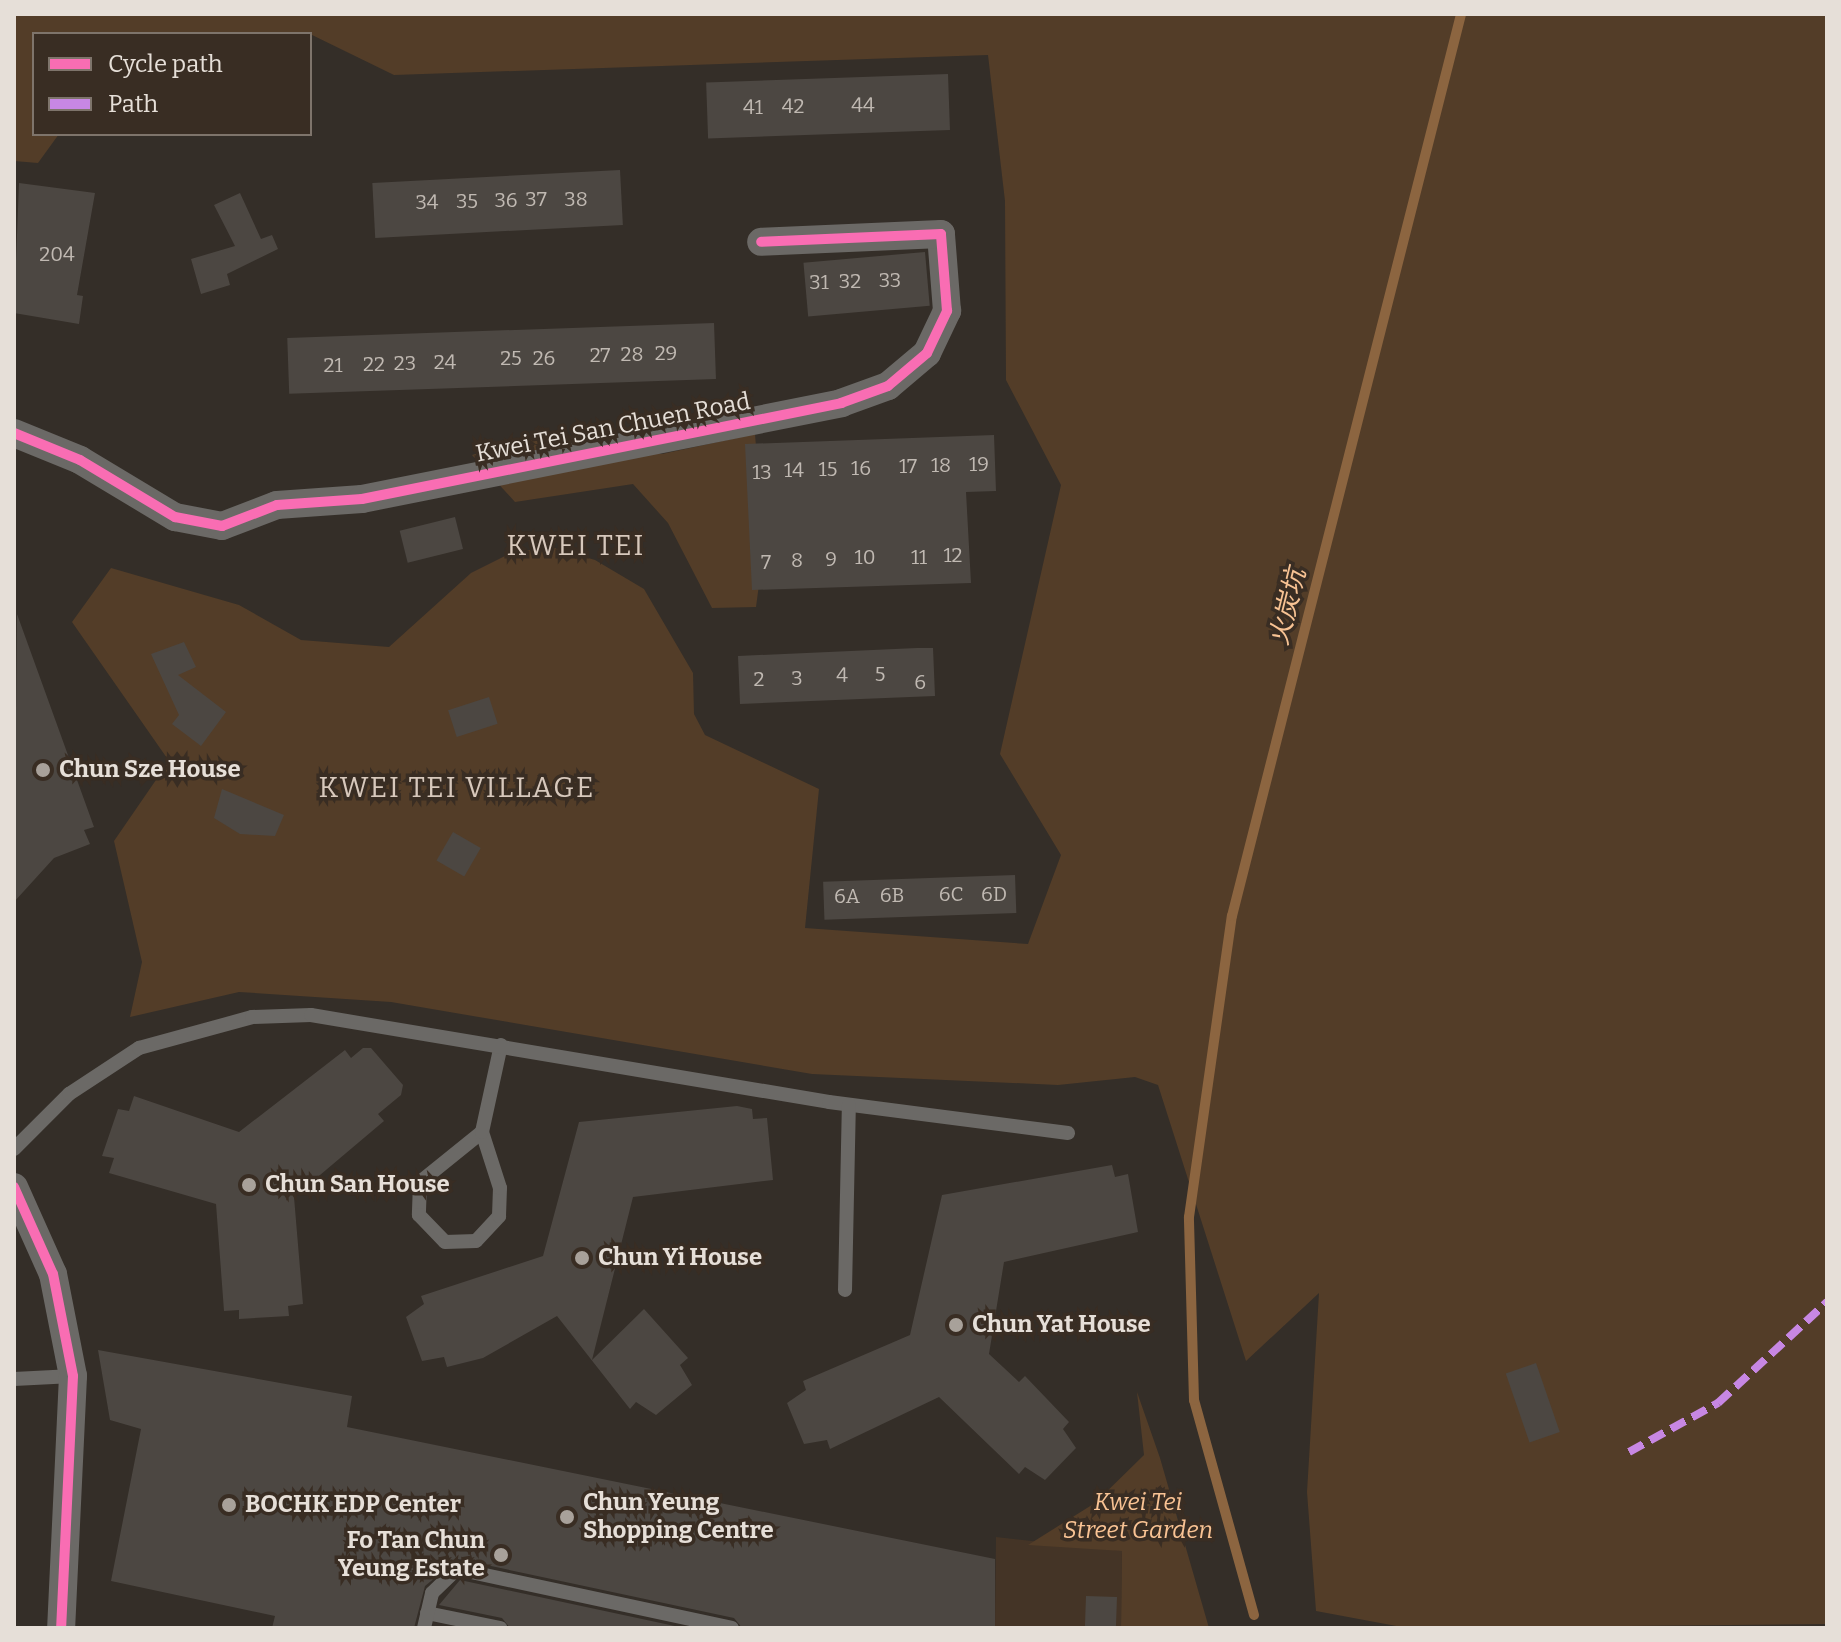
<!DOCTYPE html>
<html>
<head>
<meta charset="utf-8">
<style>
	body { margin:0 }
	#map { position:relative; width:1841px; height:1642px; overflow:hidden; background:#342e28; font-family:Bitter,"Noto Sans TC",serif }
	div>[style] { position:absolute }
	.built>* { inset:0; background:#443426 }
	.green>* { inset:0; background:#533d28 }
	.stream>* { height:10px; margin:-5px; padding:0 5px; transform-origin:5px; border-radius:5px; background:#8c6540 }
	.building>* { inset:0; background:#4c4742; transform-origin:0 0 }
	.lane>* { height:14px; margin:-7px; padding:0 7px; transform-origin:7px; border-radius:7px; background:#6b6966 }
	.street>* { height:28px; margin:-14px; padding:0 14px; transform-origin:14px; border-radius:14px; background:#6b6966 }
	.quiet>* { height:8px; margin-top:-4px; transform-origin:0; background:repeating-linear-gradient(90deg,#c787e3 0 16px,transparent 0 24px) }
	.cycleway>* { height:10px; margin:-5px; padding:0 5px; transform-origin:5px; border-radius:5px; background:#f96db3 }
	.dots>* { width:22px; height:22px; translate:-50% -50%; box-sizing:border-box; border:4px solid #392d23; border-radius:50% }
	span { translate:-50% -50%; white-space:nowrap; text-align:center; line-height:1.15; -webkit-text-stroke:7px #392d23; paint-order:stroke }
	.number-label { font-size:20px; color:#c0b9b2 }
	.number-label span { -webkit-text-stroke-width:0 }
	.street-label { font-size:24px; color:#e6dfd8 }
	.poi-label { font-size:24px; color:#e6dfd8; font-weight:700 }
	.left { translate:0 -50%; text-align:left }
	.right { translate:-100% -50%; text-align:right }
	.park-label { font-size:24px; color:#f9c394; font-style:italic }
	.water-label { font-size:26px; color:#f8c394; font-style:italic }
	.quarter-label { font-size:28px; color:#d7c8bc; letter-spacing:2px }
	.frame { position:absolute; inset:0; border:16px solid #e6dfd8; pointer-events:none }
	.legend { position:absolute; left:32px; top:32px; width:280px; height:104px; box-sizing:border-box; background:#392d23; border:2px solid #7e746b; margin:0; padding:10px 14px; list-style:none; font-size:24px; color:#e6dfd8 }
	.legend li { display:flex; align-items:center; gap:16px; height:40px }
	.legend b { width:40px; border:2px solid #7e746b }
</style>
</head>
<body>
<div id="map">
	<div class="built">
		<div style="clip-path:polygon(996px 1537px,1122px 1551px,1121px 1628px,995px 1628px)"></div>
	</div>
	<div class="green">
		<div style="clip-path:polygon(14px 14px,1827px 14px,1827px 1624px,1407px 1628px,1316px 1611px,1307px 1492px,1319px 1293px,1246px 1361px,1158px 1085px,1135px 1077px,1058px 1085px,812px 1074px,391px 1002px,239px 992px,130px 1017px,142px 962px,114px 841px,169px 761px,72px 622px,111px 568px,239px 605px,301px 640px,389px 647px,471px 573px,507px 555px,548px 546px,595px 560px,644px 589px,693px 673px,694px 714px,705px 735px,819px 789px,805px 928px,1028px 944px,1061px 855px,1000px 754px,1061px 485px,1006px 380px,1005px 201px,988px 55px,394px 75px,310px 34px,34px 34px,34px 134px,59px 134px,38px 163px,14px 161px)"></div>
		<div style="clip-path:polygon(755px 434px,764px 547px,756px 607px,712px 608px,668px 523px,633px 484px,515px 502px,472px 455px,525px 439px,662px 454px)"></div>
		<div style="clip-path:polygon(1137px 1392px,1160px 1458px,1209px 1628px,1121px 1628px,1122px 1551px,1028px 1545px,1095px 1503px,1144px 1455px)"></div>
	</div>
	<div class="stream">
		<div style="left:1254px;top:1615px;width:223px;rotate:-105.6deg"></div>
		<div style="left:1194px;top:1400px;width:183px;rotate:-91.6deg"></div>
		<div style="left:1189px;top:1217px;width:304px;rotate:-81.9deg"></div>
		<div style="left:1232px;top:916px;width:931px;rotate:-75.75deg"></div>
	</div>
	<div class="building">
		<div style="left:948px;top:74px;width:56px;height:242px;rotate:88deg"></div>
		<div style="left:620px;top:170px;width:55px;height:248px;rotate:87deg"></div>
		<div style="clip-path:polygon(19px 183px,95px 193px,77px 295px,83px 296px,79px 324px,14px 313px)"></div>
		<div style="clip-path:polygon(240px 193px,261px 239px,272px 235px,278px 249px,227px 274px,230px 285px,201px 294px,191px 259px,235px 246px,214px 205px)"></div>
		<div style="left:925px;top:252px;width:54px;height:122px;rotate:85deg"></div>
		<div style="left:714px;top:323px;width:56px;height:427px;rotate:88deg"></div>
		<div style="clip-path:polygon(994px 435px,996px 491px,966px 492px,971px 583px,752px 590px,745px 444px)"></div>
		<div style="left:455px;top:517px;width:33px;height:57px;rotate:76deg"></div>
		<div style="clip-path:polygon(17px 614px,94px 827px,84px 830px,90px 844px,54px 858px,14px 902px)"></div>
		<div style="clip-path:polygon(184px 642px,196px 667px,178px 675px,226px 712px,201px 746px,172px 724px,179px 715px,151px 654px)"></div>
		<div style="clip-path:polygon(917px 648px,933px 648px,935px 696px,740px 704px,738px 656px)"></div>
		<div style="left:489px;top:697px;width:28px;height:43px;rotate:72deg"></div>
		<div style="clip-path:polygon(222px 789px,284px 815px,275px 836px,240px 834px,214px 818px)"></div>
		<div style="left:453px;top:832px;width:32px;height:33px;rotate:30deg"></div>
		<div style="left:1015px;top:875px;width:38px;height:192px;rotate:88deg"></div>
		<div style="clip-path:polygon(363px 1048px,371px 1048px,403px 1085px,401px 1095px,378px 1114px,384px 1121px,294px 1197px,303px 1304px,288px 1306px,289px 1316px,239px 1319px,239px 1310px,224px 1311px,216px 1204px,109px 1173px,114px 1158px,102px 1156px,118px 1109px,129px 1111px,134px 1096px,239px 1132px,345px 1050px,351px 1058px)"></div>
		<div style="clip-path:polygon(737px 1106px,752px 1109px,753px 1119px,767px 1118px,773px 1180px,633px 1197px,592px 1360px,644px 1309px,688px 1358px,680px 1365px,692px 1385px,656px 1415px,636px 1402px,630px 1409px,557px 1316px,483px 1358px,447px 1367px,444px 1357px,422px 1361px,406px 1317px,424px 1304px,421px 1296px,543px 1256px,579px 1122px)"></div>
		<div style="clip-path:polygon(1112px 1165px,1115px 1177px,1128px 1174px,1138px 1232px,1004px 1262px,989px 1354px,1019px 1382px,1025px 1376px,1069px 1422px,1063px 1429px,1076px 1448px,1045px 1480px,1025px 1467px,1019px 1474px,939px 1397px,830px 1449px,827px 1440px,804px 1444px,787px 1403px,806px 1390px,803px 1381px,910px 1335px,942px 1195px)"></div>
		<div style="clip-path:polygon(98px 1350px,352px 1396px,347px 1427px,995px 1559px,995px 1628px,742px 1628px,734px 1618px,458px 1559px,425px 1586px,414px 1628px,272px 1628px,275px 1616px,111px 1581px,141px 1429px,110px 1420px)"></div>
		<div style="left:1536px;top:1363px;width:73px;height:32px;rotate:71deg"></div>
		<div style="clip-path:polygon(460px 1580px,684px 1628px,510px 1628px,502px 1618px,439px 1605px)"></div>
		<div style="left:1086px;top:1596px;width:31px;height:32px;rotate:2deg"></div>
	</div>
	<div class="lane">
		<div style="left:482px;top:1132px;width:80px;rotate:141.1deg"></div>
		<div style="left:420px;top:1182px;width:33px;rotate:92deg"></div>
		<div style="left:419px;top:1215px;width:37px;rotate:46deg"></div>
		<div style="left:445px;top:1242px;width:31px;rotate:-2deg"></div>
		<div style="left:476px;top:1241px;width:34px;rotate:-47deg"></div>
		<div style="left:499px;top:1216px;width:28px;rotate:-88deg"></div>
		<div style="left:500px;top:1188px;width:59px;rotate:-107.8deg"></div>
		<div style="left:482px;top:1132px;width:89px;rotate:-77.7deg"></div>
		<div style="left:14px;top:1149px;width:78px;rotate:-45deg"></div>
		<div style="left:69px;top:1094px;width:84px;rotate:-33.3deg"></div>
		<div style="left:139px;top:1048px;width:117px;rotate:-15.3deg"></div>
		<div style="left:252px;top:1017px;width:59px;rotate:-1.9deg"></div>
		<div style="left:311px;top:1015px;width:525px;rotate:9.53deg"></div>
		<div style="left:829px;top:1102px;width:241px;rotate:7.4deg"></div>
		<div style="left:845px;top:1290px;width:185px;rotate:-88.8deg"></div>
		<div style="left:14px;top:1379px;width:59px;rotate:-2.9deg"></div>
		<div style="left:427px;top:1613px;width:75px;rotate:11.6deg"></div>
		<div style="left:424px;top:1628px;width:36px;rotate:-77deg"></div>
		<div style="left:432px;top:1593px;width:35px;rotate:-44deg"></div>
		<div style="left:457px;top:1569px;width:281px;rotate:12.1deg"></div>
	</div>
	<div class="street">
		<div style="left:14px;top:433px;width:71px;rotate:22.2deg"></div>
		<div style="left:80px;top:460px;width:111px;rotate:31deg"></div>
		<div style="left:175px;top:517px;width:48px;rotate:10.8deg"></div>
		<div style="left:222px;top:526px;width:59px;rotate:-20.9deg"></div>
		<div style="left:277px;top:505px;width:85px;rotate:-4deg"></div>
		<div style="left:362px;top:499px;width:489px;rotate:-11.3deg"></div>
		<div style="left:841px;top:403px;width:50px;rotate:-19.9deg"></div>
		<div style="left:888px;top:386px;width:51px;rotate:-40.2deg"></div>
		<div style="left:927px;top:353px;width:47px;rotate:-64.5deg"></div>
		<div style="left:947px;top:311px;width:77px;rotate:-94.5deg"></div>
		<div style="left:941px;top:234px;width:180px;rotate:177.5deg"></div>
		<div style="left:14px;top:1187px;width:95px;rotate:65.9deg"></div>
		<div style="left:53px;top:1274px;width:104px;rotate:78.9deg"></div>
		<div style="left:73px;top:1376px;width:252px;rotate:92.7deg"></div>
	</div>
	<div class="quiet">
		<div style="left:1629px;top:1452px;width:102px;rotate:-28.8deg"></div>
		<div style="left:1718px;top:1403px;width:149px;rotate:-42.8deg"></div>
	</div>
	<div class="cycleway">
		<div style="left:14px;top:433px;width:71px;rotate:22.2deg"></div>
		<div style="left:80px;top:460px;width:111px;rotate:31deg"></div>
		<div style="left:175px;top:517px;width:48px;rotate:10.8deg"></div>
		<div style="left:222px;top:526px;width:59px;rotate:-20.9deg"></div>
		<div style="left:277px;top:505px;width:85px;rotate:-4deg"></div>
		<div style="left:362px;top:499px;width:489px;rotate:-11.3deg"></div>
		<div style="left:841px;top:403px;width:50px;rotate:-19.9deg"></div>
		<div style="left:888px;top:386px;width:51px;rotate:-40.2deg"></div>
		<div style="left:927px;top:353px;width:47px;rotate:-64.5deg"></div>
		<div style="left:947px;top:311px;width:77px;rotate:-94.5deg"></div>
		<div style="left:941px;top:234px;width:180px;rotate:177.5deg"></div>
		<div style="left:14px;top:1187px;width:95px;rotate:65.9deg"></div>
		<div style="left:53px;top:1274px;width:104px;rotate:78.9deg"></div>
		<div style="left:73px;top:1376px;width:252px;rotate:92.7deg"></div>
	</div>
	<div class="dots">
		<div style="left:43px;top:770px;background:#a8a19a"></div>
		<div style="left:249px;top:1185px;background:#a8a19a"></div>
		<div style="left:582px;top:1258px;background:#a8a19a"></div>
		<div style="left:956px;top:1325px;background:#a8a19a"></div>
		<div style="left:229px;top:1505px;background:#a8a19a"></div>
		<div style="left:567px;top:1517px;background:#a8a19a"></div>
		<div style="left:501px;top:1555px;background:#a8a19a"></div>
	</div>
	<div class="number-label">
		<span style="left:863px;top:105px">44</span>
		<span style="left:793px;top:106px">42</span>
		<span style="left:753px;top:107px">41</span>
		<span style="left:536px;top:199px">37</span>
		<span style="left:576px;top:199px">38</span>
		<span style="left:506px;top:200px">36</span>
		<span style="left:467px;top:201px">35</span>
		<span style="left:427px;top:202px">34</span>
		<span style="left:57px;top:254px">204</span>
		<span style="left:890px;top:280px">33</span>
		<span style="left:850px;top:281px">32</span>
		<span style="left:819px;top:282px">31</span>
		<span style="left:666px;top:353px">29</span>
		<span style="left:632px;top:354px">28</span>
		<span style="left:600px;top:355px">27</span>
		<span style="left:511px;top:358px">25</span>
		<span style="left:544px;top:358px">26</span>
		<span style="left:445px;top:362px">24</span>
		<span style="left:405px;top:363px">23</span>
		<span style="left:374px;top:364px">22</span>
		<span style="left:333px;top:365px">21</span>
		<span style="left:979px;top:464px">19</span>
		<span style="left:941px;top:465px">18</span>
		<span style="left:908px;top:466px">17</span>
		<span style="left:861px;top:468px">16</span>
		<span style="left:828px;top:469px">15</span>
		<span style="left:794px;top:470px">14</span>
		<span style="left:762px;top:472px">13</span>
		<span style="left:953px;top:555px">12</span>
		<span style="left:865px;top:557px">10</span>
		<span style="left:919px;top:557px">11</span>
		<span style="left:831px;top:559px">9</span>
		<span style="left:797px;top:560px">8</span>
		<span style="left:766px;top:562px">7</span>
		<span style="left:880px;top:674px">5</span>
		<span style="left:842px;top:675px">4</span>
		<span style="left:797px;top:678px">3</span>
		<span style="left:759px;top:679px">2</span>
		<span style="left:920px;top:682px">6</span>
		<span style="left:951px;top:894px">6C</span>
		<span style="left:994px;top:894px">6D</span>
		<span style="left:892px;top:895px">6B</span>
		<span style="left:847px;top:896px">6A</span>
	</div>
	<div class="street-label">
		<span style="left:613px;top:428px;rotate:-11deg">Kwei Tei San Chuen Road</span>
	</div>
	<div class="poi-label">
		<span class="left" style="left:59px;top:770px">Chun Sze House</span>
		<span class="left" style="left:265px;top:1185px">Chun San House</span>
		<span class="left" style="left:598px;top:1258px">Chun Yi House</span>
		<span class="left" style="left:972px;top:1325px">Chun Yat House</span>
		<span class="left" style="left:583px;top:1517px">Chun Yeung<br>Shopping Centre</span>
		<span class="left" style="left:245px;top:1505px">BOCHK EDP Center</span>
		<span class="right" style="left:485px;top:1555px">Fo Tan Chun<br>Yeung Estate</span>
	</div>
	<div class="park-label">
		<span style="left:1138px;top:1517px">Kwei Tei<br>Street Garden</span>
	</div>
	<div class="water-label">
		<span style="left:1288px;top:607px;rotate:-76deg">火炭坑</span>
	</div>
	<div class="quarter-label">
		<span style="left:576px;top:546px">KWEI TEI</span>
		<span style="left:457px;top:788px">KWEI TEI VILLAGE</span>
	</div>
	<div class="frame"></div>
	<ul class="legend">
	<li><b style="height:10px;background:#f96db3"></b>Cycle path</li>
	<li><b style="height:10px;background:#c787e3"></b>Path</li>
	</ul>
</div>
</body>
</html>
